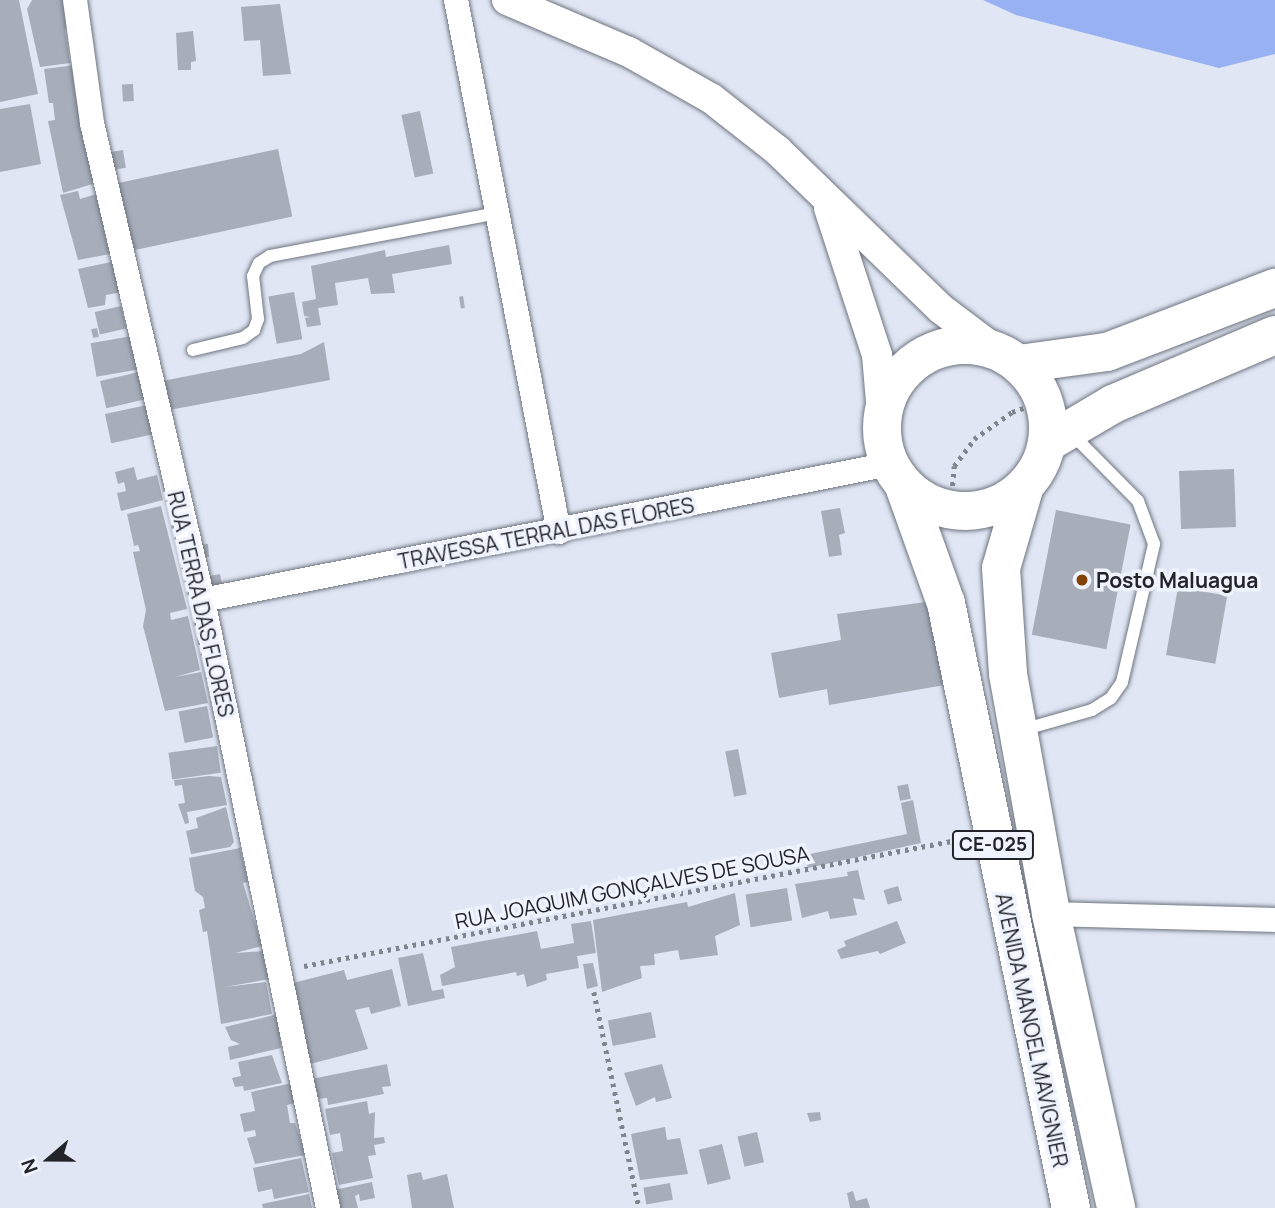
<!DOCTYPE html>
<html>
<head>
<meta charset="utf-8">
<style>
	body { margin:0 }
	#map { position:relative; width:1275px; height:1208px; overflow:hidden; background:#e0e6f3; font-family:Manrope,sans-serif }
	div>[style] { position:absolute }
	.green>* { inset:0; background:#97b1f2 }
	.building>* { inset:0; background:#a7adb9; transform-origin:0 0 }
	.path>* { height:4.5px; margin-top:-2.25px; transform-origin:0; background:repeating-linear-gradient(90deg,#80848d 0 3.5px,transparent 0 8.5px) }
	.roads { filter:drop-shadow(0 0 2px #6e7480) drop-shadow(0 0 2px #6e7480) }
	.service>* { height:12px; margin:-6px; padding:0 6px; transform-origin:6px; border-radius:6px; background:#fff }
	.minor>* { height:24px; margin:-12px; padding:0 12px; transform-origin:12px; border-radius:12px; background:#fff }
	.tertiary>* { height:30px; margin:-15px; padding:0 15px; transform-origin:15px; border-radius:15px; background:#fff }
	.trunk>* { height:38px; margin:-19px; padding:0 19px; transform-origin:19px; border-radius:19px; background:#fff }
	.trunk>.ring { margin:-19px; padding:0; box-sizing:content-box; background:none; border:38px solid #fff; border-radius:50% }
	.dots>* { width:19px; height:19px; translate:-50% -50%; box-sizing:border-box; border:4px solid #eef3fe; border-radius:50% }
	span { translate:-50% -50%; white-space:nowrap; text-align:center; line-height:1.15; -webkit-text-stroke:7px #eef3fe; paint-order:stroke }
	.shield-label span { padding:2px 5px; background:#eef3fe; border:2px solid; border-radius:5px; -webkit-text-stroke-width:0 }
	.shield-label { font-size:19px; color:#222429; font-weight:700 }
	.street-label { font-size:21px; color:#222429 }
	.poi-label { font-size:21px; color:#222429; font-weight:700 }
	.left { translate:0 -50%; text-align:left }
	.north { position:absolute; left:14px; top:1124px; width:70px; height:70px; -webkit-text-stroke:5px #eef3fe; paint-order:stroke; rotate:250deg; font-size:19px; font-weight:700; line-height:28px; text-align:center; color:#222429 }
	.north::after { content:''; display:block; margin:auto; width:24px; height:32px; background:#222429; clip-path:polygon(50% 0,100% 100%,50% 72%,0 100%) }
</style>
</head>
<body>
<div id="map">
	<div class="green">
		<div style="clip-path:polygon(983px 0,1275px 0,1275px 54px,1219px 68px,1016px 15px)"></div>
	</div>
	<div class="building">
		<div style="clip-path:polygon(0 0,19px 0,38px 94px,0 102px)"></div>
		<div style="clip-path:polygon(32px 0,70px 0,76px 26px,65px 29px,70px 63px,40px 67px,27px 9px)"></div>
		<div style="clip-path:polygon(280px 4px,291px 74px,263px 76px,260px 40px,244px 41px,241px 7px)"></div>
		<div style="clip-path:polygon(193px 31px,196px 61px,191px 62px,191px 70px,178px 70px,176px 33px)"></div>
		<div style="clip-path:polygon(76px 65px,99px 182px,63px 193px,48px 121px,55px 120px,53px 103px,49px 103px,44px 69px)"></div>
		<div style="left:133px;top:84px;width:17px;height:11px;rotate:87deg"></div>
		<div style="clip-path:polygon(30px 104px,41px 164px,0 172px,0 109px)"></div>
		<div style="left:420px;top:111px;width:64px;height:19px;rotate:78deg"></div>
		<div style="left:278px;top:149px;width:69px;height:168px;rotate:78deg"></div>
		<div style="left:123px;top:150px;width:18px;height:16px;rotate:81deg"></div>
		<div style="clip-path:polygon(78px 191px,80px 199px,96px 194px,110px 254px,78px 260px,60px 195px)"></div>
		<div style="clip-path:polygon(449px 245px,452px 264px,392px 274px,395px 293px,371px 294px,368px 278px,335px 283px,338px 305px,318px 308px,321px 325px,307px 327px,305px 318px,310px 317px,304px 316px,302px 302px,316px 299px,311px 266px,385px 250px,386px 257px)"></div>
		<div style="clip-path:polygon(116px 261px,122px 292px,106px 295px,105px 305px,88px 308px,78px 269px)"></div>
		<div style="left:294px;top:292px;width:48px;height:26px;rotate:80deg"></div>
		<div style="left:463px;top:296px;width:12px;height:4px;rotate:81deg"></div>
		<div style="left:121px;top:306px;width:23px;height:27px;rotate:77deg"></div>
		<div style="left:97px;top:328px;width:9px;height:6px;rotate:77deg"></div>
		<div style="left:132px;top:336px;width:34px;height:42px;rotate:80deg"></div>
		<div style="clip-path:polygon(324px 342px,330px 380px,164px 411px,157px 382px,301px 354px)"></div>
		<div style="left:139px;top:372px;width:28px;height:40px;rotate:77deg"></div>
		<div style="left:147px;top:405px;width:30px;height:43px;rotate:78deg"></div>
		<div style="clip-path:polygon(134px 467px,137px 480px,157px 475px,163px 500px,121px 511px,117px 493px,126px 491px,124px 482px,118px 484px,115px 472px)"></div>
		<div style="left:1234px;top:469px;width:58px;height:55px;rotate:88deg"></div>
		<div style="clip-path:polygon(161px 506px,187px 609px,170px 613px,171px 620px,188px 616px,200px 670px,175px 677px,201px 672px,208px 703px,165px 711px,143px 626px,146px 610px,133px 552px,140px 551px,138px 545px,134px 546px,127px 514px)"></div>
		<div style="clip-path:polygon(840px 508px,845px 533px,839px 535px,842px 555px,829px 557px,821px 511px)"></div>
		<div style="left:1056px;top:510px;width:76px;height:127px;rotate:11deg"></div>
		<div style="clip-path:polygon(208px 544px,209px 557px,205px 557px,196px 545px)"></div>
		<div style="left:220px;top:574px;width:15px;height:19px;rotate:79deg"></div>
		<div style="left:1178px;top:587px;width:50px;height:69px;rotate:10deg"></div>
		<div style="clip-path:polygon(933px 601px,945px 685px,829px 705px,827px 689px,779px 698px,771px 653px,841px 640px,837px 614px)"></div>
		<div style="left:207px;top:706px;width:32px;height:29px;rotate:79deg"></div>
		<div style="left:217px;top:746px;width:27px;height:49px;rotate:82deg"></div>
		<div style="left:738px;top:749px;width:46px;height:13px;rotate:79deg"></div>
		<div style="clip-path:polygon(209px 776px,221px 777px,227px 805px,187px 812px,189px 823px,185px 824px,178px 804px,185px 803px,182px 785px,175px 786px,174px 780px)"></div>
		<div style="left:908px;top:784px;width:15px;height:11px;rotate:79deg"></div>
		<div style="clip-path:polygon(913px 800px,921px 843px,808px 868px,805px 855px,907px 834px,901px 803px)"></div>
		<div style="clip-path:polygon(226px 807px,234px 842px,230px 847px,191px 854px,186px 831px,198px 828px,196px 818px)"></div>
		<div style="clip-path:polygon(240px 848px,248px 882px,243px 883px,262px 946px,235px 953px,263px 951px,270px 979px,225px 987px,266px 982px,272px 1014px,221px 1024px,207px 931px,203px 932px,199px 910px,205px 908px,203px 897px,195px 891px,189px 858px)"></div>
		<div style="clip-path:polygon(858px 870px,865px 900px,853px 898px,857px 915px,830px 919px,828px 911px,802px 918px,795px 884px,848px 876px,847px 872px)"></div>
		<div style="left:898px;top:886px;width:15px;height:15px;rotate:74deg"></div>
		<div style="left:787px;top:888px;width:33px;height:42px;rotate:81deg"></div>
		<div style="clip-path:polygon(735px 893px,740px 925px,715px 936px,718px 955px,680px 960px,678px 950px,654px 954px,655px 965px,640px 966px,642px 978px,602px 992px,593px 920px,687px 902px,688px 907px)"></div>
		<div style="clip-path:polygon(591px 921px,596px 953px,577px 956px,579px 968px,546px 974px,547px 980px,527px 987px,524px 974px,517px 976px,516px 972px,442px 986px,440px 975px,455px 967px,451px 947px,537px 931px,541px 949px,574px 943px,571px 924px)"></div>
		<div style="clip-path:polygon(897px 921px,906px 943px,880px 954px,878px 951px,841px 959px,837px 950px,846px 946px,844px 941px)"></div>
		<div style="clip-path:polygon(423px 953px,432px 991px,443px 989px,445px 998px,408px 1006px,398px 958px)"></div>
		<div style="clip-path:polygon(593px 963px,598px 986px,587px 989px,583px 964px)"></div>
		<div style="clip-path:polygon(392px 969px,401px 1006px,371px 1014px,369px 1007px,355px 1010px,368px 1049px,310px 1064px,293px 983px,344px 970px,347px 980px)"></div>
		<div style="left:651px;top:1012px;width:26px;height:44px;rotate:79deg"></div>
		<div style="clip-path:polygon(278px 1014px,281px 1048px,230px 1060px,228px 1047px,240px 1044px,231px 1040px,225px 1027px)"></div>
		<div style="clip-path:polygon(272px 1055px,282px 1083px,244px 1091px,243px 1086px,235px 1087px,232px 1078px,241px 1076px,238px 1062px)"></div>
		<div style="clip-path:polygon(387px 1064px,391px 1086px,382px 1087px,384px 1094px,328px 1105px,327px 1098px,316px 1099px,311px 1079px)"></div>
		<div style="clip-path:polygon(662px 1064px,672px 1098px,656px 1102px,655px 1097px,636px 1106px,624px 1073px)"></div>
		<div style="clip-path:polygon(292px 1083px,296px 1103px,287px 1105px,290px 1123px,295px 1123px,306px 1155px,255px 1164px,247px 1138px,256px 1136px,255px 1130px,244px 1132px,240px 1114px,255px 1111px,251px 1092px)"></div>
		<div style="clip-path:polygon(367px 1101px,369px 1114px,375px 1112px,374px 1138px,384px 1137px,385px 1143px,374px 1145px,376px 1155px,368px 1156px,373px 1178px,339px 1185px,332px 1153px,343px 1151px,340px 1133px,330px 1135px,325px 1109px)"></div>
		<div style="clip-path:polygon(820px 1112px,821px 1120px,810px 1122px,807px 1113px)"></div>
		<div style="clip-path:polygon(665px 1127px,667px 1140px,680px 1138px,688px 1174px,640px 1180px,631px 1134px)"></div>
		<div style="left:757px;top:1132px;width:31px;height:20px;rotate:77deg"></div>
		<div style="left:722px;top:1144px;width:36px;height:24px;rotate:76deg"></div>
		<div style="clip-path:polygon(301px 1158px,309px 1192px,274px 1199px,272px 1189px,258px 1192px,253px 1168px)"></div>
		<div style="clip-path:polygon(421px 1172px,423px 1180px,447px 1174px,454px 1208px,412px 1208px,407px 1175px)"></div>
		<div style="clip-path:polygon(372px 1182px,375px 1198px,360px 1201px,359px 1194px,355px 1196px,358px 1208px,338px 1208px,334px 1190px)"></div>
		<div style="left:670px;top:1183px;width:17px;height:27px;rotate:80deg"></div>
		<div style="clip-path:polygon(853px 1191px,856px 1201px,867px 1198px,870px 1208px,850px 1208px,847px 1193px)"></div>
		<div style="clip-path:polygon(309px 1194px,312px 1208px,263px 1208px,262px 1204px)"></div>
	</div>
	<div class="path">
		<div style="left:950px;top:511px;width:45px;rotate:-84.9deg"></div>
		<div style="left:954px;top:466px;width:34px;rotate:-53deg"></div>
		<div style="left:974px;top:439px;width:47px;rotate:-35.4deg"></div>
		<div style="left:1012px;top:412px;width:48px;rotate:-19.6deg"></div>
		<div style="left:304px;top:966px;width:670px;rotate:-10.92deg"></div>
		<div style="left:594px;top:992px;width:221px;rotate:78.2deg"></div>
	</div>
	<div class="roads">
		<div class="service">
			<div style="left:193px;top:350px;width:51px;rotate:-13.5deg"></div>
			<div style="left:243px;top:338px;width:14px;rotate:-36deg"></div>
			<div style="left:254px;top:330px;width:12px;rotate:-70deg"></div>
			<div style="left:258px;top:319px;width:43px;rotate:-96.6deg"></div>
			<div style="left:253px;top:276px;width:14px;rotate:-65deg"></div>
			<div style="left:259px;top:263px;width:13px;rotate:-32deg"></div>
			<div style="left:270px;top:256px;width:231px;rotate:-10.7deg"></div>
			<div style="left:1022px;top:730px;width:73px;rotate:-15.9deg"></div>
			<div style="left:1092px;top:710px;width:22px;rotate:-32deg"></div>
			<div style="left:1111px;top:698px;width:19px;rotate:-55deg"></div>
			<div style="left:1122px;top:682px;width:142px;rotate:-76.9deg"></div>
			<div style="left:1154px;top:544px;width:46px;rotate:-110.4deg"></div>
			<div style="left:1138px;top:501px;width:95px;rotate:-134.6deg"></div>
		</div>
		<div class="minor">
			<div style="left:75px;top:0;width:124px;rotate:82.1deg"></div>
			<div style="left:92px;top:123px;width:490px;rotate:76.9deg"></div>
			<div style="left:203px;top:600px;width:621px;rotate:78.38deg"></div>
			<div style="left:456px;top:0;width:542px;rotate:79.04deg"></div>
			<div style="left:203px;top:600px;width:700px;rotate:-11.2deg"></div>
			<div style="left:1051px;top:914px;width:224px;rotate:1.5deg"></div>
		</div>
		<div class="tertiary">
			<div style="left:507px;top:0;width:133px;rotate:23.1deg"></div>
			<div style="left:629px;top:52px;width:95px;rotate:29.5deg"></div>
			<div style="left:712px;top:99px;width:83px;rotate:38.1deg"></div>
			<div style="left:777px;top:150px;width:228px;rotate:44.1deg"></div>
			<div style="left:941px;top:309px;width:66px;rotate:37deg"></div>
			<div style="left:829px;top:208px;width:155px;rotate:71.9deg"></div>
			<div style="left:877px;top:355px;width:58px;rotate:85.1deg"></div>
		</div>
		<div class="trunk">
			<div class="ring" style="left:882px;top:345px;width:128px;height:128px"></div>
			<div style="left:1019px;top:364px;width:89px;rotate:-7.8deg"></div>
			<div style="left:1107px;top:352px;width:180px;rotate:-20.9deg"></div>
			<div style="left:1047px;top:443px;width:77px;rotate:-30.6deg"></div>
			<div style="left:1113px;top:404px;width:176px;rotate:-23.1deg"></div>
			<div style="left:904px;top:486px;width:124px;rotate:70.3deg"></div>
			<div style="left:946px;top:603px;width:618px;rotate:78.33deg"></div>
			<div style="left:1024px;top:489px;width:82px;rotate:106.2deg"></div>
			<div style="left:1001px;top:568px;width:106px;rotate:86.2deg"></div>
			<div style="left:1008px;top:674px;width:244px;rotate:79.8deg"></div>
			<div style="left:1051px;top:914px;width:301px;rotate:77.5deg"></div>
		</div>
	</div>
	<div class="dots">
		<div style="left:1082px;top:580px;background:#824404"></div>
	</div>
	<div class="shield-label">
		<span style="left:993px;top:845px">CE-025</span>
	</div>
	<div class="street-label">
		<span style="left:546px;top:533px;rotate:-11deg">TRAVESSA TERRAL DAS FLORES</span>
		<span style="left:201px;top:604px;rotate:77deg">RUA TERRA DAS FLORES</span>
		<span style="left:632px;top:887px;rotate:-11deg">RUA JOAQUIM GONÇALVES DE SOUSA</span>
		<span style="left:1032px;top:1030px;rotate:78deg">AVENIDA MANOEL MAVIGNIER</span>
	</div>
	<div class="poi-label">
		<span class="left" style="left:1096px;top:580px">Posto Maluagua</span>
	</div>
	<div class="north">N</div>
</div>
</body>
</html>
